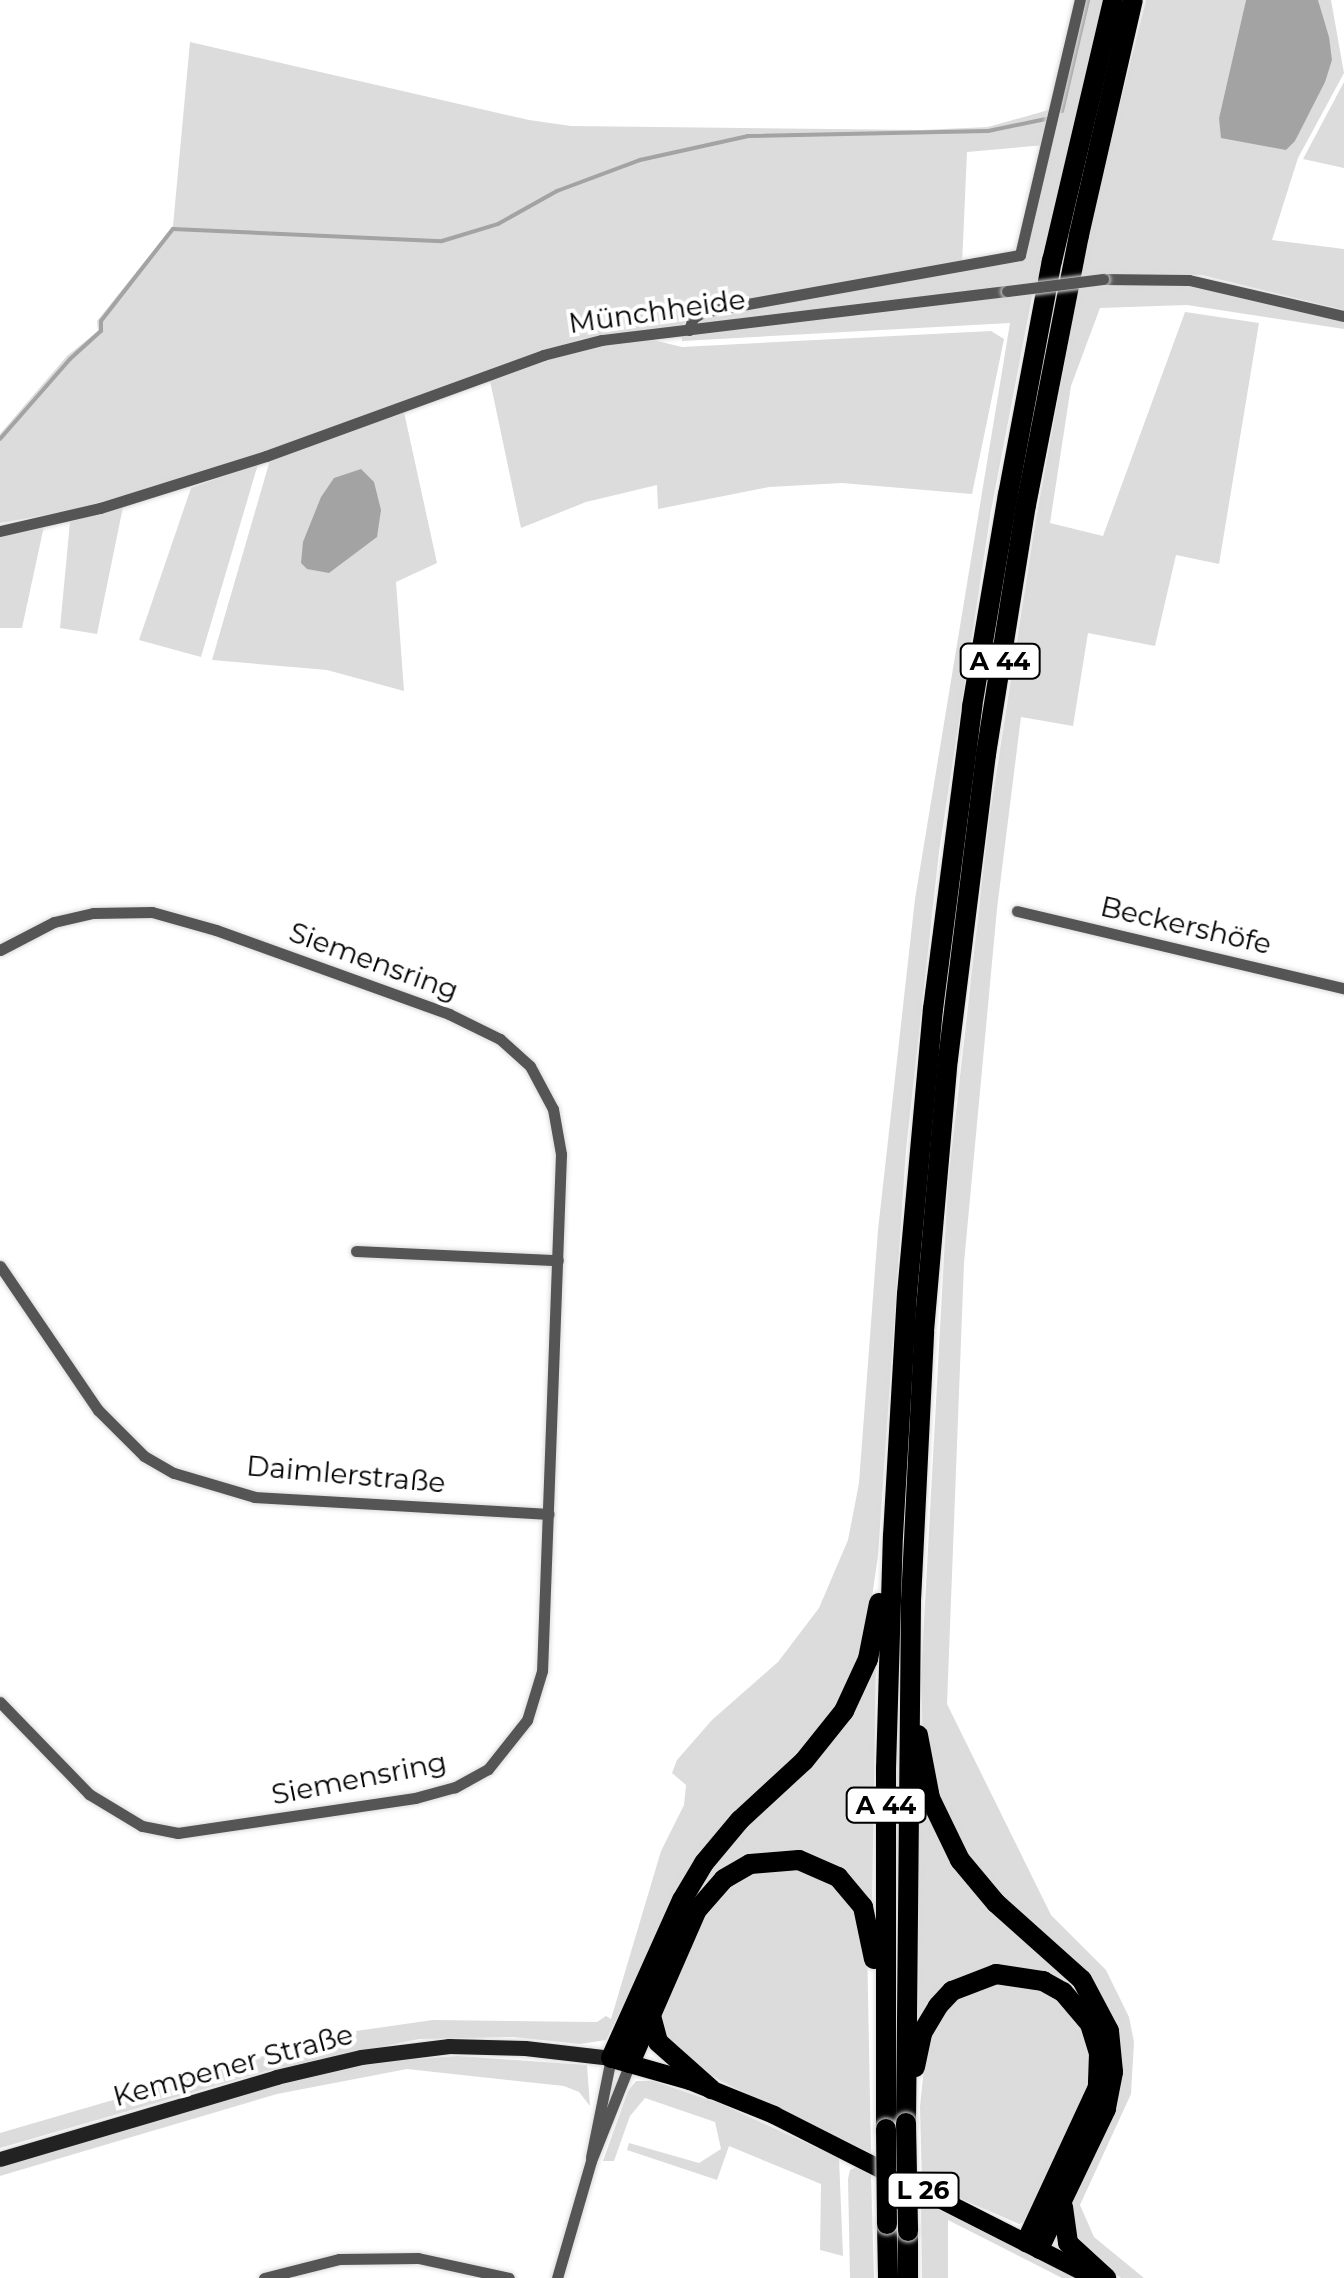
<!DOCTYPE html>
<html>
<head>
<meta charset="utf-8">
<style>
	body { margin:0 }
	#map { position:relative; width:1344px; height:2278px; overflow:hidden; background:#fff; font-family:Montserrat,sans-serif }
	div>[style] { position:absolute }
	.green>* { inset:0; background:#dcdcdc }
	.water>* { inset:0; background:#a3a3a3 }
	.stream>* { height:4px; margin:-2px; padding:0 2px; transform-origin:2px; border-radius:2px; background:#a3a3a3 }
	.roads { filter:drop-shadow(0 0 2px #dbdbdb) drop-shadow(0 0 2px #dbdbdb) }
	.minor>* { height:11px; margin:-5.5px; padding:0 5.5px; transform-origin:5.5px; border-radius:5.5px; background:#555 }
	.secondary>* { height:15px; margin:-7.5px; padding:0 7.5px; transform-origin:7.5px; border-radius:7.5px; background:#222 }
	.primary>* { height:18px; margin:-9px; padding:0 9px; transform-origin:9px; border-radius:9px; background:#000 }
	.motorway>* { height:20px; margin:-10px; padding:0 10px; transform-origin:10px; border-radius:10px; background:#000 }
	.bridges { filter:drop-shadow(0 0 2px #dbdbdb) drop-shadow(0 0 2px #dbdbdb) }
	.minor-bridge>* { height:11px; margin:-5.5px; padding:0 5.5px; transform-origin:5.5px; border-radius:5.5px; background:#555 }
	.motorway-bridge>* { height:20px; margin:-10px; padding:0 10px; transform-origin:10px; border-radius:10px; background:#000 }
	span { translate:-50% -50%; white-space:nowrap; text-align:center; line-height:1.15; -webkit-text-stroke:8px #fff; paint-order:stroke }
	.shield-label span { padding:2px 8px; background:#fff; border:2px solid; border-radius:8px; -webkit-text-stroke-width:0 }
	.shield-label { font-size:25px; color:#000; font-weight:700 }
	.street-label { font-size:28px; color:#000 }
</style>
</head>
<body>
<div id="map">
	<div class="green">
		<div style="clip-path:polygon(1083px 0,1103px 0,1044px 266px,1032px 297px,991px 511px,939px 852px,906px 1150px,878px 1556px,863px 1658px,828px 1725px,695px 1861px,606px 2040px,580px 2044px,513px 2037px,419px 2039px,266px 2071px,0 2148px,0 2133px,342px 2033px,433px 2020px,597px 2022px,606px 2016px,611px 2019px,661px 1851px,684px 1805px,686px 1785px,672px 1773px,677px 1760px,712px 1720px,778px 1662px,819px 1608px,848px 1540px,859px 1483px,878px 1230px,915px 899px,1010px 323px,682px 341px,682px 335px,698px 324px,700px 316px,1023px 261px)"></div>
		<div style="clip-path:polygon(1146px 0,1246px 0,1219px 118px,1295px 141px,1332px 60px,1318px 0,1331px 0,1344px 73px,1298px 158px,1272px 240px,1344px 249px,1344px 310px,1202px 275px,1107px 274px,1105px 284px,1204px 286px,1344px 320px,1344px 329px,1187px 305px,1100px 308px,1071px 386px,1050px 523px,1103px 536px,1185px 312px,1259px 323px,1219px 564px,1176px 555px,1155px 646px,1088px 633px,1073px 726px,1021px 717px,997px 909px,964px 1263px,947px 1704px,1051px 1915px,1106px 1970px,1129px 2017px,1134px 2042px,1131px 2094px,1080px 2205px,1094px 2237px,1144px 2278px,1121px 2278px,1073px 2242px,1067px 2216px,1116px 2029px,1090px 1977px,1021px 1916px,962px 1851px,944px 1817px,923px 1744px,921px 1677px,948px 1183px,989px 820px,1036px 519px,1090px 224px)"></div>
		<div style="clip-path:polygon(190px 42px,529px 120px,571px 126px,922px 130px,988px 127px,1052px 109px,1045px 145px,967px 152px,962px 265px,689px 317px,681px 326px,581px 339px,187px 479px,67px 511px,0 523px,0 434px,67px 356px,98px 331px,97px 321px,173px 226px)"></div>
		<div style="clip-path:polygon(1344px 82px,1344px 168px,1303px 159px)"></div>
		<div style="clip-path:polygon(991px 331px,1004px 339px,972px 494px,842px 483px,769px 487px,658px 509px,657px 485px,586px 502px,521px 528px,490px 381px,582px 348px,653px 340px,682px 347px)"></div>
		<div style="clip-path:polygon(404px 412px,437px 563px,396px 582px,404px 691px,327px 670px,212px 660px,270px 460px)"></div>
		<div style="clip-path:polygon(258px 464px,201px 657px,139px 640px,191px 488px)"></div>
		<div style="clip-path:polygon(123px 507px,97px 634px,60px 628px,70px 522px)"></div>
		<div style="clip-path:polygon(44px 526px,22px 628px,0 628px,0 534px)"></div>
		<div style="clip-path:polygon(876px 1656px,872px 1909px,842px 1875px,754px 1859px,657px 1970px,716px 1855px)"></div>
		<div style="clip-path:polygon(919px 1779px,948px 1849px,1084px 1987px,1101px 2095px,1075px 1997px,982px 1974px,918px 2030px)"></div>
		<div style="clip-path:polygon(789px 1865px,816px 1873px,842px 1890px,858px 1911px,867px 1942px,871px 2153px,721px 2081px,670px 2051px,658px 2011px,710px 1905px,729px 1884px,757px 1869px)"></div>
		<div style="clip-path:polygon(992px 1982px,1038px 1987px,1077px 2011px,1091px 2048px,1086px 2099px,1029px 2221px,1019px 2224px,922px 2182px,920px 2107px,927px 2040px,953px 2001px)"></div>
		<div style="clip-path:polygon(458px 2056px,587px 2065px,590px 2106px,579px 2092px,564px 2086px,407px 2069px,277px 2094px,0 2176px,0 2164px,320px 2072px,373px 2062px)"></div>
		<div style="clip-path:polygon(636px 2081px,653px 2081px,721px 2104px,839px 2158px,843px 2256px,820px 2250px,821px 2184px,729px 2146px,717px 2180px,627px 2150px,629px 2143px,699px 2163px,721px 2149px,715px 2122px,645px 2098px,630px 2116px,614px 2161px,603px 2161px,628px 2091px)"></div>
		<div style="clip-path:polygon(857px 2167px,871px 2175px,874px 2278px,850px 2278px,848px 2179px,850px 2170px)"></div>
		<div style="clip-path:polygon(921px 2201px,1078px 2278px,1062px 2278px,948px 2220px,948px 2278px,922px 2278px)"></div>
	</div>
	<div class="water">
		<div style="clip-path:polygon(1246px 0,1318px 0,1329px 37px,1332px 60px,1325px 82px,1295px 141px,1286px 150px,1221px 138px,1219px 118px)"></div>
		<div style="clip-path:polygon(361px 469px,374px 482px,381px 510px,377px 537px,329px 573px,307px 569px,301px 563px,303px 542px,321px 497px,334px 478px)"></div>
	</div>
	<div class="stream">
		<div style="left:1062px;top:111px;width:114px;rotate:-76.8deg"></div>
		<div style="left:0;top:439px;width:106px;rotate:-48.8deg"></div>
		<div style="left:70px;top:359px;width:42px;rotate:-42.1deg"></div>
		<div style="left:101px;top:331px;width:10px;rotate:-90deg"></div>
		<div style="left:101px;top:321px;width:117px;rotate:-52deg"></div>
		<div style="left:173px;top:229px;width:269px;rotate:2.6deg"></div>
		<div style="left:442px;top:241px;width:59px;rotate:-16.9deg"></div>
		<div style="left:498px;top:224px;width:68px;rotate:-29.2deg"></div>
		<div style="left:557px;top:191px;width:89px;rotate:-20.5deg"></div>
		<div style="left:640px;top:160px;width:111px;rotate:-12.5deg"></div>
		<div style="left:748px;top:136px;width:240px;rotate:-1.2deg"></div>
		<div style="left:988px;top:131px;width:59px;rotate:-11.7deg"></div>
	</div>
	<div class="roads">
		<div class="minor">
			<div style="left:1103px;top:279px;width:86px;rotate:0.7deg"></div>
			<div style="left:1189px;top:280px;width:159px;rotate:13.1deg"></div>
			<div style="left:689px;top:330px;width:13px;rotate:-72deg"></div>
			<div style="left:693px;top:318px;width:12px;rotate:-31deg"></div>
			<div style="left:703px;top:312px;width:322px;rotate:-10.2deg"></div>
			<div style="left:1020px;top:255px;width:262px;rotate:-76.8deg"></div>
			<div style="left:0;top:531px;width:103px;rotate:-13deg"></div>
			<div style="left:100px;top:508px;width:174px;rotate:-17.4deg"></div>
			<div style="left:266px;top:456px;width:295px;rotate:-20deg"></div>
			<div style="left:543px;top:355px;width:61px;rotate:-14.3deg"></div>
			<div style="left:602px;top:340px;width:408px;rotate:-6.9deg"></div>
			<div style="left:1017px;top:911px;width:336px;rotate:13.3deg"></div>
			<div style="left:0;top:950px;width:61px;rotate:-27.4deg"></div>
			<div style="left:54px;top:922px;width:40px;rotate:-13deg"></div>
			<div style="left:93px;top:913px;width:59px;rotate:-1deg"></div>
			<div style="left:152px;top:912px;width:66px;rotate:15.7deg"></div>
			<div style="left:216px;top:930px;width:248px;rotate:19.8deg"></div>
			<div style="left:449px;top:1014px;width:57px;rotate:26.1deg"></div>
			<div style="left:500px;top:1039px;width:40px;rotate:42deg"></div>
			<div style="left:530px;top:1066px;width:49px;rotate:61.9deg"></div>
			<div style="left:553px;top:1109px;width:46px;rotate:79.9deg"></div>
			<div style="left:561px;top:1154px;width:517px;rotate:92.1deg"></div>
			<div style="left:542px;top:1671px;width:51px;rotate:107deg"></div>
			<div style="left:527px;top:1720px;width:63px;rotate:128.5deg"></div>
			<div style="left:488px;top:1769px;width:38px;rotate:151deg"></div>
			<div style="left:455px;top:1787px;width:41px;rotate:164.6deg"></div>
			<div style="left:415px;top:1798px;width:240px;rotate:171.6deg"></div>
			<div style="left:178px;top:1833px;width:37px;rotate:-169deg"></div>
			<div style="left:142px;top:1826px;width:62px;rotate:-148.9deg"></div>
			<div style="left:89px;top:1794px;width:128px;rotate:-134.1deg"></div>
			<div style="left:356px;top:1251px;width:202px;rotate:2.6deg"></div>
			<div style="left:0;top:1266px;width:174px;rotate:55.8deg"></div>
			<div style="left:98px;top:1410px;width:65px;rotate:45deg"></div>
			<div style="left:144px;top:1456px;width:34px;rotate:30deg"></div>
			<div style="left:174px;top:1473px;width:84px;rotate:16.5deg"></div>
			<div style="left:255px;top:1497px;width:294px;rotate:3.3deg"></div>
			<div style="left:591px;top:2157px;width:101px;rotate:-78.6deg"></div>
			<div style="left:264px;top:2278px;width:77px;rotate:-14.2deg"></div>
			<div style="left:339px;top:2259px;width:79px;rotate:-0.7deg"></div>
			<div style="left:418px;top:2258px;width:93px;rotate:12.4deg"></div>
			<div style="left:557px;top:2278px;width:122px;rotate:-73.8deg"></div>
			<div style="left:591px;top:2161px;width:105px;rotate:-68.3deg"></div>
		</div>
		<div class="secondary">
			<div style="left:0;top:2159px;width:288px;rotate:-16.5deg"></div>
			<div style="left:276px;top:2077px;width:87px;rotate:-13.2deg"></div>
			<div style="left:361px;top:2057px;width:89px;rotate:-7.1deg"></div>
			<div style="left:449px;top:2046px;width:76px;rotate:1.5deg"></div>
			<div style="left:525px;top:2048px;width:87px;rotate:6.6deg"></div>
		</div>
		<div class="primary">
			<div style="left:616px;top:2060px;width:77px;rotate:15.8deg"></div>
			<div style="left:690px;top:2081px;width:91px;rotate:22deg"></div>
			<div style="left:774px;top:2115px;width:360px;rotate:26.9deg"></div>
		</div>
		<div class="motorway">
			<div style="left:918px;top:1735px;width:64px;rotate:79.2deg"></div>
			<div style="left:930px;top:1798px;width:69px;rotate:64.2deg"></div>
			<div style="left:960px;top:1860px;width:56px;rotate:50.1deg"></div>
			<div style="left:996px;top:1903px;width:115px;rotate:41.8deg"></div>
			<div style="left:1082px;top:1980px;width:58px;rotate:62.1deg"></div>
			<div style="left:1109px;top:2031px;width:41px;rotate:84.4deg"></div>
			<div style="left:1113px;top:2072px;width:38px;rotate:101deg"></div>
			<div style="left:1106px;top:2109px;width:155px;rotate:115.6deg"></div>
			<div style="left:650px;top:2012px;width:31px;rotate:75deg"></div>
			<div style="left:658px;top:2042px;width:71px;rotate:41.6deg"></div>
			<div style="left:611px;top:2058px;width:173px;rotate:-65.8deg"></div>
			<div style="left:682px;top:1900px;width:43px;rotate:-59.3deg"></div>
			<div style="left:704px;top:1863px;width:56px;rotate:-50.1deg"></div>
			<div style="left:740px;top:1820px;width:87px;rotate:-42.7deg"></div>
			<div style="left:804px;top:1761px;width:64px;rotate:-51.3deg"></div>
			<div style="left:844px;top:1711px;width:57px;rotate:-65.2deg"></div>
			<div style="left:868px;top:1659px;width:57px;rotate:-78.9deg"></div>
			<div style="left:630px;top:2063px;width:167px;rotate:-66.4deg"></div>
			<div style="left:697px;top:1910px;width:41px;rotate:-48.9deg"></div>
			<div style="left:724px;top:1879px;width:30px;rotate:-30deg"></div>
			<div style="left:750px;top:1864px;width:49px;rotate:-4.7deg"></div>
			<div style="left:799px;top:1860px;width:43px;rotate:23.6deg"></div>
			<div style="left:838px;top:1877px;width:39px;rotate:50deg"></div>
			<div style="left:863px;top:1907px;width:53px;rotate:78.1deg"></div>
			<div style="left:915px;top:2067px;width:35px;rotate:-78deg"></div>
			<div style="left:922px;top:2033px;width:31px;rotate:-59deg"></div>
			<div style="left:938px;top:2006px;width:21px;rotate:-47deg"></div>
			<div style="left:952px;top:1991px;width:47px;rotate:-21.1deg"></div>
			<div style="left:996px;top:1974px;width:48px;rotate:8.5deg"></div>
			<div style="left:1043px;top:1981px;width:23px;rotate:29deg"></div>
			<div style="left:1063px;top:1992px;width:42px;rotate:49.8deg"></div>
			<div style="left:1090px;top:2024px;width:30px;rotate:73deg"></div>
			<div style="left:1099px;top:2053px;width:34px;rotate:92deg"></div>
			<div style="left:1098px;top:2087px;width:171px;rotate:114.9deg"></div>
			<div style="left:906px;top:2123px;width:522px;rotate:-89.45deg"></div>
			<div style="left:911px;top:1601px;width:270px;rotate:-87.2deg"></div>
			<div style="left:924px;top:1331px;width:273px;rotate:-85deg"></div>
			<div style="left:948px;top:1059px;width:307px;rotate:-82.9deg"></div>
			<div style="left:986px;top:754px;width:252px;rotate:-80.9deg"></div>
			<div style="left:1026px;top:505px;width:275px;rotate:-78.9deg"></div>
			<div style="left:1079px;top:235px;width:241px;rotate:-77.1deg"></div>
			<div style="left:886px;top:2129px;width:360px;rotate:-90deg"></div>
			<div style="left:886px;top:1769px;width:233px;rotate:-88.3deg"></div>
			<div style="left:893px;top:1536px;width:242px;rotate:-86.7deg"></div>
			<div style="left:907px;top:1294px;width:286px;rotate:-84.8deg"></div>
			<div style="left:933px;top:1009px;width:305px;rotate:-82.6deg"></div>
			<div style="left:972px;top:707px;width:215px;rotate:-80.4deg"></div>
			<div style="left:1008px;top:495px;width:238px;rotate:-79.4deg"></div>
			<div style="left:1052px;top:261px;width:268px;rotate:-76.8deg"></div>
			<div style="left:1063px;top:2207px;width:36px;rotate:82deg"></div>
			<div style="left:1068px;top:2243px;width:52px;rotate:42.6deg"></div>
			<div style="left:887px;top:2224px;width:54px;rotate:88.9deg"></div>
			<div style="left:908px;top:2231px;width:47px;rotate:90deg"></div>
		</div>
	</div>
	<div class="bridges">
		<div class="minor-bridge">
			<div style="left:1007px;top:291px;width:97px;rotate:-7.1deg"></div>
		</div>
		<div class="motorway-bridge">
			<div style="left:906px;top:2123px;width:108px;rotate:88.9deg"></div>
			<div style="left:886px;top:2129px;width:95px;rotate:89.4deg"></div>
		</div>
	</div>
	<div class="shield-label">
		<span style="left:1000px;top:661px">A 44</span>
		<span style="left:886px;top:1805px">A 44</span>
		<span style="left:923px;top:2190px">L 26</span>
	</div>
	<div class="street-label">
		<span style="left:657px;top:311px;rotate:-8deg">Münchheide</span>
		<span style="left:1186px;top:925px;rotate:13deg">Beckershöfe</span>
		<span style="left:374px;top:961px;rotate:20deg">Siemensring</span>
		<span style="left:346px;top:1474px;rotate:5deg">Daimlerstraße</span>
		<span style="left:359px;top:1778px;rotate:-11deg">Siemensring</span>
		<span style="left:233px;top:2065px;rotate:-15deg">Kempener Straße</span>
	</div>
</div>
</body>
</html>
